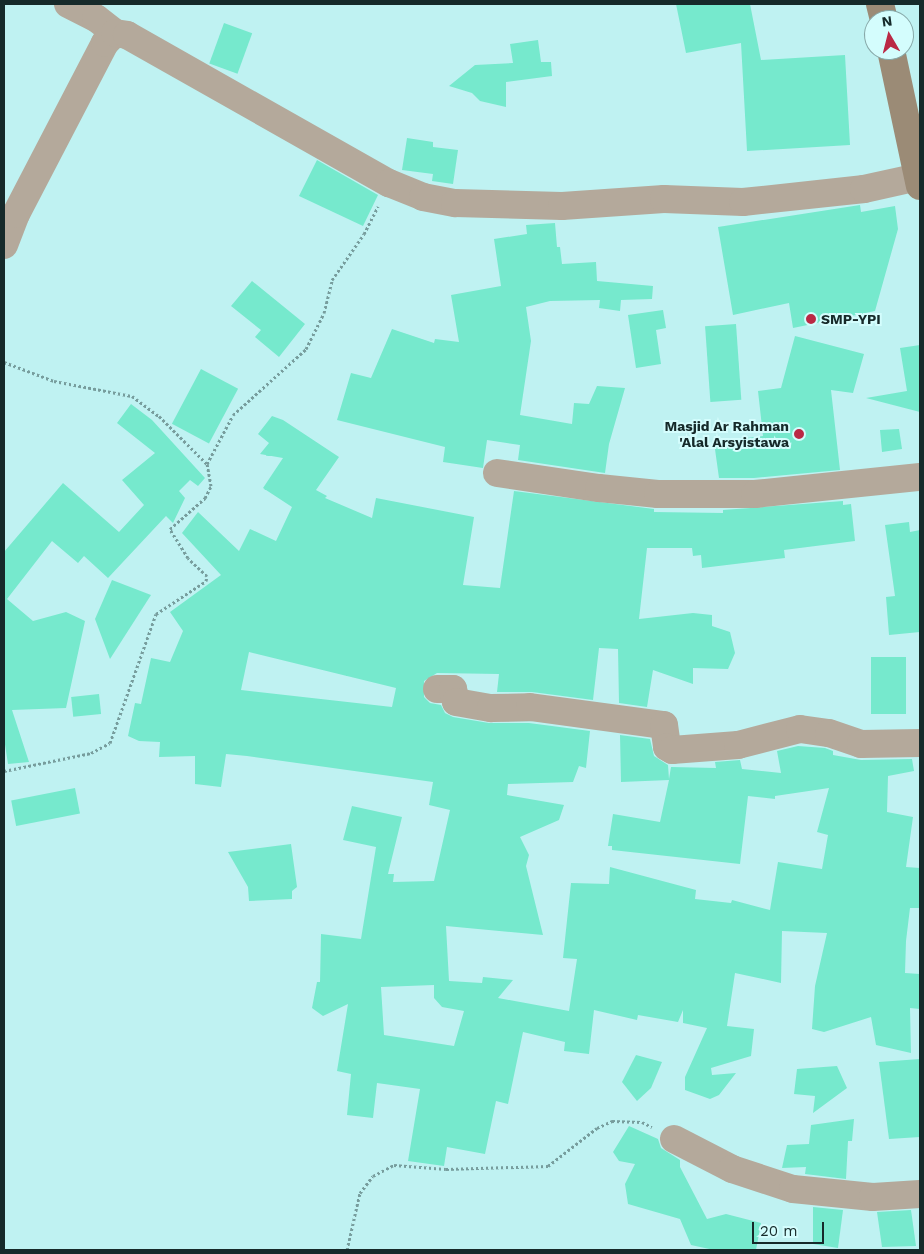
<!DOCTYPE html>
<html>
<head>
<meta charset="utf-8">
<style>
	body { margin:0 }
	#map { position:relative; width:924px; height:1254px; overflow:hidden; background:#bff2f2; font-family:"Work Sans",sans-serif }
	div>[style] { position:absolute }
	.building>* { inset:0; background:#76e9cd; transform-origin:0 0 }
	.path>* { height:3px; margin-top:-1.5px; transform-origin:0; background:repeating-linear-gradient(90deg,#779d9d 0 2.5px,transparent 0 5px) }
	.minor>* { height:28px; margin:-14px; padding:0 14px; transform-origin:14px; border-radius:14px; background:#b4a99b }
	.secondary>* { height:28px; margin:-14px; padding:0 14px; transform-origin:14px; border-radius:14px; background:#9b8b76 }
	.dots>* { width:14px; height:14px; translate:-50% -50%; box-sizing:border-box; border:2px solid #d4fdfd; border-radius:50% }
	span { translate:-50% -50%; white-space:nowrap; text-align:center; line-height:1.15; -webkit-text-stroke:4px #d4fdfd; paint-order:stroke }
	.poi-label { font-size:14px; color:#162a2a; font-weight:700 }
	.left { translate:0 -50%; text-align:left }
	.right { translate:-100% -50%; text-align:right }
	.frame { position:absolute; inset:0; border:5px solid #162a2a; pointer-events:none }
	.north { position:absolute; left:864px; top:10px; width:50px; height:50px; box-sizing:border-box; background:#d4fdfd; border:1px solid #88a9a9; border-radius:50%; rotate:352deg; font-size:14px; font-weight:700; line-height:20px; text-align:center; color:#162a2a }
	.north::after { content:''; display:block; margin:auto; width:18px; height:22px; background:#ba2945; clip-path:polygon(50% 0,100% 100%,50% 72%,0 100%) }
	.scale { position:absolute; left:752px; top:1222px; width:72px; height:22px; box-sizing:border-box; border:2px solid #162a2a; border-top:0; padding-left:6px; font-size:15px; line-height:18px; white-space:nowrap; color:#162a2a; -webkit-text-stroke:4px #d4fdfd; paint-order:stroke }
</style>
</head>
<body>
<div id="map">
	<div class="building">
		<div style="clip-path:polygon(676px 4px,750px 4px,761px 60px,845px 55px,850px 145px,747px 151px,741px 43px,686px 53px)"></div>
		<div style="left:224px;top:23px;width:30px;height:43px;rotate:20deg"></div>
		<div style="clip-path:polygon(538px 40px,541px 62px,551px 62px,552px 76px,506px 82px,506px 107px,480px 101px,472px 93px,449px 86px,475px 65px,513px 63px,510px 44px)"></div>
		<div style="clip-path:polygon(407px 138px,433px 142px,433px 147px,458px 150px,453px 184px,432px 181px,433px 174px,402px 170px)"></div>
		<div style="clip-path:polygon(317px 160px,378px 195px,363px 226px,299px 196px)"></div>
		<div style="clip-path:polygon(860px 205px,861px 212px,895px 206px,898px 229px,875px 311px,793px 328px,789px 303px,733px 315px,718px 227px)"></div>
		<div style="clip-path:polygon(555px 223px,557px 247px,560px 247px,562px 264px,596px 262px,597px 281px,653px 286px,652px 299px,621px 300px,620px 311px,599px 308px,600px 300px,550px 301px,526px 307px,531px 341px,520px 415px,572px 424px,574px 403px,589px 404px,597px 386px,625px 388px,609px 444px,605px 473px,518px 460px,520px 445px,487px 440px,483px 468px,443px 462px,445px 447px,337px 420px,351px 373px,371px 378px,392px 329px,434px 343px,435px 339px,459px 342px,451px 295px,501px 286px,494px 239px,527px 234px,526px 225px)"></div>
		<div style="clip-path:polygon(252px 281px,305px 324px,279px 357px,255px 337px,261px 330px,231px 306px)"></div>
		<div style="clip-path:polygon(663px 310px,666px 328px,656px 330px,661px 364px,636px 368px,628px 315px)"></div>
		<div style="left:736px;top:324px;width:76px;height:31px;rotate:86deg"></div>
		<div style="clip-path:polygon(795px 336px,864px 354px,853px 393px,831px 390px,840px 470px,754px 478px,719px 478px,714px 442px,763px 436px,758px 391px,781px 388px)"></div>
		<div style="clip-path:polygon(920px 345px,920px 412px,866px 398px,907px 391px,900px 348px)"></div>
		<div style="left:201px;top:369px;width:42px;height:62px;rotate:28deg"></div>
		<div style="clip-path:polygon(131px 404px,152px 420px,205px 478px,198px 486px,190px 480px,179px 491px,185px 498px,173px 523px,166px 516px,108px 578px,84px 556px,78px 563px,52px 541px,7px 599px,33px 621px,66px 612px,85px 621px,66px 708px,12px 710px,29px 762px,8px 764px,4px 738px,4px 552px,63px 483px,119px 532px,144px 505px,122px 480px,155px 453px,117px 423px)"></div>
		<div style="clip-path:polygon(evenodd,272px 416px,283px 420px,339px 457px,316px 490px,327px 496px,325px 498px,372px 518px,376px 498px,474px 517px,463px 585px,500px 588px,514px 491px,654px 509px,654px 512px,723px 513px,723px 510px,843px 501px,843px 505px,851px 504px,855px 541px,784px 550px,785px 558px,702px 568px,701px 555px,693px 556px,692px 548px,647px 548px,639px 619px,693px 613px,712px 615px,712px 626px,730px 632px,735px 653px,728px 669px,693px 668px,693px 684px,653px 670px,647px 707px,619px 703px,618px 649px,599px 648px,593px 700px,532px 692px,497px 692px,499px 674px,437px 673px,424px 681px,424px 697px,430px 703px,441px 705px,445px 713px,453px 717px,489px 723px,529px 723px,590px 731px,586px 768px,579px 766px,573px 782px,508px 784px,507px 795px,564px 805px,559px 820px,520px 837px,529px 855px,526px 866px,543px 935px,446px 926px,449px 981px,482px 983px,483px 977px,513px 980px,498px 998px,569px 1011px,577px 959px,563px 958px,571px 883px,609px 884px,610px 867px,696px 890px,695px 899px,731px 903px,732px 900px,770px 910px,778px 862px,822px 869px,828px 835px,817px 832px,829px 788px,775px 796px,775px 799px,748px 796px,740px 864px,612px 850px,612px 846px,608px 846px,613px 814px,660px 822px,669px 780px,621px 782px,620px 735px,650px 739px,654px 756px,668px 765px,669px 779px,671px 767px,716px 768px,715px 762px,740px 760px,742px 769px,781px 773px,777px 751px,798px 746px,825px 748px,833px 751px,833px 755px,861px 760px,912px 759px,914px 771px,888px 776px,887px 812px,913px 817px,906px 867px,920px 868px,920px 908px,910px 908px,906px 941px,905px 973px,920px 974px,920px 1009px,910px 1008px,911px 1053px,876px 1045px,871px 1017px,824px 1032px,812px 1029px,815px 986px,827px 933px,782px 931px,781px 983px,735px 973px,727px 1026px,754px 1029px,751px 1056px,711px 1068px,712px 1075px,736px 1073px,719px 1095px,710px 1099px,685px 1090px,685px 1077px,707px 1028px,683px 1023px,683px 1010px,678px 1022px,638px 1015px,637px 1020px,594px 1010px,589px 1054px,564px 1051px,565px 1042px,523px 1032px,508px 1104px,496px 1101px,485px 1154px,447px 1147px,444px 1166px,408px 1161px,420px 1089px,377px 1083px,373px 1118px,347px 1115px,351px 1074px,337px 1071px,348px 1004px,323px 1016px,312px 1008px,317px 982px,320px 982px,321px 934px,361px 939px,376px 847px,343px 840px,352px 806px,402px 817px,388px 874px,394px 874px,393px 882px,434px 881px,450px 810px,429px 805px,433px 782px,247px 756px,226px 754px,221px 787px,195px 784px,195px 756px,159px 757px,160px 742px,139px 741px,128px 736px,135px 703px,141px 704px,151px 658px,170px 662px,183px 631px,170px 612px,221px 575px,182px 533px,198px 512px,239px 551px,250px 529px,276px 541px,292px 507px,263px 488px,283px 458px,260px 454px,269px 443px,258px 434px,272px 416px,249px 652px,396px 688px,392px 707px,241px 690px,249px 652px,272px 416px,434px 985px,434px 998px,442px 1007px,464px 1011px,454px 1046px,384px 1035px,381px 987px,434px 985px)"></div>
		<div style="clip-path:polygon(899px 429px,902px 449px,882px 452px,880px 430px)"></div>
		<div style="clip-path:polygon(909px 522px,910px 532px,920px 530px,920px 632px,889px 635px,886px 597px,895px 596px,885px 525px)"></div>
		<div style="clip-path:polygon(112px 580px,151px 595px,110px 659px,95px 619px)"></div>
		<div style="left:906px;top:657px;width:57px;height:35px;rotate:90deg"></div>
		<div style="left:99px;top:694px;width:20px;height:28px;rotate:84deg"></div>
		<div style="left:75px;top:788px;width:26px;height:65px;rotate:79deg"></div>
		<div style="clip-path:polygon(291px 844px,297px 887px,292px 891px,292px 899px,249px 901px,248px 887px,228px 852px)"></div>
		<div style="clip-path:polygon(636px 1055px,662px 1062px,651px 1088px,637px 1101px,622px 1082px)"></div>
		<div style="clip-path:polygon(920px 1059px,920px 1137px,889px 1139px,879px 1062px)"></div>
		<div style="clip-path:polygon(837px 1066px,847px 1088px,813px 1113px,815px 1096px,794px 1094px,797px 1069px)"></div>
		<div style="clip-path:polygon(854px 1119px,852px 1141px,848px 1141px,846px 1179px,805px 1174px,806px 1167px,782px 1168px,787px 1145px,809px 1144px,811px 1125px)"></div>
		<div style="clip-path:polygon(629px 1126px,658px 1139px,661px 1148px,680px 1160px,680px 1167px,707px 1219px,726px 1214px,761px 1223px,756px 1250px,714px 1250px,691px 1245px,680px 1219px,628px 1204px,625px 1184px,635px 1164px,619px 1161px,613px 1152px)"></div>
		<div style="clip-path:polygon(813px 1207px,843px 1210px,838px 1248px,813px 1244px)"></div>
		<div style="clip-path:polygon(911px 1210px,916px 1246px,882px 1247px,877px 1212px)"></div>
	</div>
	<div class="path">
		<div style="left:4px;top:362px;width:53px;rotate:20.8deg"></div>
		<div style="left:54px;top:381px;width:79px;rotate:10.9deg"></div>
		<div style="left:132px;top:396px;width:34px;rotate:37deg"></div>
		<div style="left:159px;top:416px;width:68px;rotate:45deg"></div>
		<div style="left:4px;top:771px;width:89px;rotate:-11.7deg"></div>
		<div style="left:91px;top:753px;width:21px;rotate:-28deg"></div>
		<div style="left:110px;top:743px;width:137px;rotate:-70.4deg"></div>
		<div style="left:156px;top:614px;width:60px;rotate:-33.4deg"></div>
		<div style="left:206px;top:581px;width:5px;rotate:-79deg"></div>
		<div style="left:207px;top:576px;width:26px;rotate:-137deg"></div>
		<div style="left:188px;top:558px;width:34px;rotate:-122deg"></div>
		<div style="left:170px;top:529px;width:47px;rotate:-41.5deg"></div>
		<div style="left:205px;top:498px;width:13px;rotate:-63deg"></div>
		<div style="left:211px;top:486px;width:22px;rotate:-100deg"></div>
		<div style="left:207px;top:464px;width:55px;rotate:-62deg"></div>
		<div style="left:233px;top:415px;width:98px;rotate:-42.1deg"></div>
		<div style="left:306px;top:349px;width:40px;rotate:-63.4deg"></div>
		<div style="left:324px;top:313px;width:34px;rotate:-76deg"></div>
		<div style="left:332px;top:280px;width:56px;rotate:-55.2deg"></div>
		<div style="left:364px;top:234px;width:31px;rotate:-63deg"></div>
		<div style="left:347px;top:1250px;width:58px;rotate:-77.2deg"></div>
		<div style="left:360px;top:1193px;width:21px;rotate:-53deg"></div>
		<div style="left:373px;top:1176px;width:24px;rotate:-28deg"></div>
		<div style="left:394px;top:1165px;width:52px;rotate:4.4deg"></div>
		<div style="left:446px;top:1169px;width:102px;rotate:-1.7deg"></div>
		<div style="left:548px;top:1166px;width:62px;rotate:-37.8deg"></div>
		<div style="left:597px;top:1128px;width:17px;rotate:-25deg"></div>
		<div style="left:612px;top:1121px;width:30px;rotate:2deg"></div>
		<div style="left:642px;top:1122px;width:11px;rotate:27deg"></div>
	</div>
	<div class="minor">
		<div style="left:68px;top:4px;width:31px;rotate:27deg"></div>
		<div style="left:96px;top:18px;width:24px;rotate:38deg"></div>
		<div style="left:4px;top:245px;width:33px;rotate:-69deg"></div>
		<div style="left:16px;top:214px;width:193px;rotate:-62.5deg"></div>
		<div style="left:105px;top:43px;width:14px;rotate:-45deg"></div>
		<div style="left:115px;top:33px;width:12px;rotate:9deg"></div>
		<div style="left:127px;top:35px;width:301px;rotate:29.5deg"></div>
		<div style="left:389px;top:183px;width:37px;rotate:22deg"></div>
		<div style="left:423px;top:197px;width:33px;rotate:11deg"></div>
		<div style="left:455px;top:203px;width:107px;rotate:1.6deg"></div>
		<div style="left:562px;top:206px;width:102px;rotate:-3.9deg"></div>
		<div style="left:664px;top:199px;width:79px;rotate:2.2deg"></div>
		<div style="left:743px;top:202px;width:122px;rotate:-6.1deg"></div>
		<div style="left:864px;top:189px;width:55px;rotate:-12.5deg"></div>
		<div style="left:497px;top:473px;width:103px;rotate:8.4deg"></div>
		<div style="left:599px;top:488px;width:59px;rotate:5.8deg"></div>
		<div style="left:658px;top:494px;width:97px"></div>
		<div style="left:755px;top:494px;width:166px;rotate:-5.9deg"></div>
		<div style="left:437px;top:689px;width:16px"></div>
		<div style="left:453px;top:689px;width:13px;rotate:77deg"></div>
		<div style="left:456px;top:702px;width:36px;rotate:10deg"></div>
		<div style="left:491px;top:708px;width:39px;rotate:-1deg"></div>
		<div style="left:530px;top:707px;width:135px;rotate:7.7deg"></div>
		<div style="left:664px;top:725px;width:22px;rotate:82deg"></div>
		<div style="left:667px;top:747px;width:6px;rotate:31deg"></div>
		<div style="left:672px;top:750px;width:66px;rotate:-4.3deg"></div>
		<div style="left:738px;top:745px;width:64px;rotate:-14.5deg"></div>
		<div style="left:800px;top:729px;width:29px;rotate:8deg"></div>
		<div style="left:829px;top:733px;width:34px;rotate:19deg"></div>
		<div style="left:861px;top:744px;width:59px;rotate:-1deg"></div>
		<div style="left:674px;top:1139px;width:65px;rotate:27.3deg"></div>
		<div style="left:732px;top:1169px;width:64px;rotate:18.2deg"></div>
		<div style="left:793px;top:1189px;width:80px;rotate:5.7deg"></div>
		<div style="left:873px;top:1197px;width:47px;rotate:-3.7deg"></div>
	</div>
	<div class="secondary">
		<div style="left:880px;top:4px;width:16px;rotate:76deg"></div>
		<div style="left:891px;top:50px;width:139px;rotate:78deg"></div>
	</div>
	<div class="dots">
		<div style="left:811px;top:319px;background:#ba2945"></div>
		<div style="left:799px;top:434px;background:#ba2945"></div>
	</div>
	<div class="poi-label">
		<span class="left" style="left:821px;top:319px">SMP-YPI</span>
		<span class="right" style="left:789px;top:434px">Masjid Ar Rahman<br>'Alal Arsyistawa</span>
	</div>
	<div class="frame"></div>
	<div class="north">N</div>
	<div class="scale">20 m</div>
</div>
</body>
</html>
